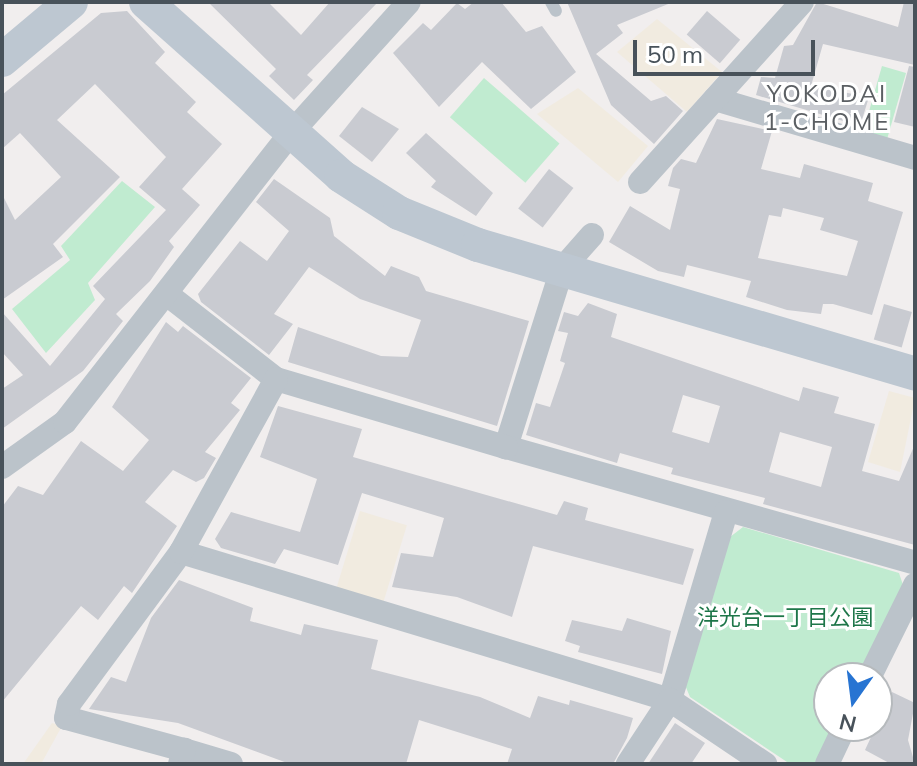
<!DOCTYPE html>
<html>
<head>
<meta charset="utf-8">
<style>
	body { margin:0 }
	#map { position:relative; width:917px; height:766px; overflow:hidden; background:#f1eeee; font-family:Mulish,"Noto Sans JP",sans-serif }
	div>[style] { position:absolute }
	.green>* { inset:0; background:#c0ebd0; transform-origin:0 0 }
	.sand>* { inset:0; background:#f1ebe0; transform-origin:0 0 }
	.building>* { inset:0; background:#c9cbd1; transform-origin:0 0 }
	.lane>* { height:12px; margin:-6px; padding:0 6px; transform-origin:6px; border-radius:6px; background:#bbc3ca }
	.street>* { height:24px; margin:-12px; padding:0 12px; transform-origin:12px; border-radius:12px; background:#bbc3ca }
	.secondary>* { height:34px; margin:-17px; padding:0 17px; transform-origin:17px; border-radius:17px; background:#bdc7d1 }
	span { translate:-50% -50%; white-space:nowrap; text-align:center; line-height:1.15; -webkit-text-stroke:6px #fff; paint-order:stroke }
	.park-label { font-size:22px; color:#1e7649 }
	.neighbourhood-label { font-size:24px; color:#5b5f63; letter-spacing:2px }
	.frame { position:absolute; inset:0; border:4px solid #48525a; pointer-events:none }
	.north { position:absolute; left:813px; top:662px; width:80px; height:80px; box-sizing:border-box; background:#fff; border:2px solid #b6babd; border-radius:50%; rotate:194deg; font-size:22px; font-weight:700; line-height:32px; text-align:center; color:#48525a }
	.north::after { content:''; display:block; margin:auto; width:28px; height:36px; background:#2774d2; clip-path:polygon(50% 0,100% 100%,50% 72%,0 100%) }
	.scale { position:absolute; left:633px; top:40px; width:182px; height:36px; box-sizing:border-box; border:4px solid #48525a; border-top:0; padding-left:10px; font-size:24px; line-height:28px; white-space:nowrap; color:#48525a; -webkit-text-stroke:6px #fff; paint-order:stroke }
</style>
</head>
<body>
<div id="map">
	<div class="green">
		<div style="left:882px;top:66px;width:25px;height:71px;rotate:16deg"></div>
		<div style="left:484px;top:78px;width:100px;height:52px;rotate:41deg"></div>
		<div style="clip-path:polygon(122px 181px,155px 207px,88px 283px,95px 300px,46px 353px,12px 309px,70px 260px,61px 246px)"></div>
		<div style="clip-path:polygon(743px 527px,899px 573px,903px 585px,859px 678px,829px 678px,829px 726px,836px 726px,818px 764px,790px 764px,690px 697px,685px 685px,730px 537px)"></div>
	</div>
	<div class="sand">
		<div style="clip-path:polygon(657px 19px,722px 72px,687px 112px,617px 52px)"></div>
		<div style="clip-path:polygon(578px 88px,648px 146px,618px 182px,537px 114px)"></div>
		<div style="clip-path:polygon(889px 391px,915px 398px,900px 472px,868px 462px)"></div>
		<div style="left:360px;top:511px;width:49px;height:80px;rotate:17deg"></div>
		<div style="clip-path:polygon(52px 723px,62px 726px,41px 764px,23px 764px)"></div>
	</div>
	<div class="building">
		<div style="clip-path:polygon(208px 2px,268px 2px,301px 35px,330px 2px,378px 2px,307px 75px,313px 80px,294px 100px,269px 76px,276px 69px)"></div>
		<div style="clip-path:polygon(474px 2px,501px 2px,526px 32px,542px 26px,576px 72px,531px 109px,482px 62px,439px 107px,393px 53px,423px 23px,431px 30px,457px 3px,465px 9px)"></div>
		<div style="clip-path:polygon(567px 2px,673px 2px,617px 25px,623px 33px,596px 54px,651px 101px,666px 96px,683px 111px,654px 144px,611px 105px)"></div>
		<div style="clip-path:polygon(817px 2px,898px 27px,904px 2px,915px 2px,915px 65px,823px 44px,811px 86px,869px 97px,860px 126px,756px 95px,761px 77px,775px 78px,784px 46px,793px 45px)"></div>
		<div style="clip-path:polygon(127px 11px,165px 52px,155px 63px,196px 102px,187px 112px,222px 144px,182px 189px,200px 205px,169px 241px,174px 247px,150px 281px,116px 314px,123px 321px,83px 371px,2px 429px,2px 389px,23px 375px,2px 352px,2px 312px,50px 366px,105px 299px,93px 286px,166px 210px,139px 187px,166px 157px,95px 84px,57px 120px,120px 177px,53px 244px,63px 257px,2px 300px,2px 194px,15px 220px,61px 177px,20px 133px,2px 149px,2px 95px,101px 13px)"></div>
		<div style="left:707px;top:11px;width:44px;height:31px;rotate:41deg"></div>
		<div style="clip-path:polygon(909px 66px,915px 67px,915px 127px,894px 122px)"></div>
		<div style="clip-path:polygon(362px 107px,399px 129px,372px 162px,339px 136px)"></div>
		<div style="clip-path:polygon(evenodd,717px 119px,772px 131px,761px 169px,800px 178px,804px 164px,873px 183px,868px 201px,903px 212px,872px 315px,833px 304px,823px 304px,821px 314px,787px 310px,746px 297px,751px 281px,687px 265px,684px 277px,658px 271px,609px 242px,630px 206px,670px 230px,680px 189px,668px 186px,673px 168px,681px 159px,696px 163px,717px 119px,783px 208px,824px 218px,820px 230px,858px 241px,847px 276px,758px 258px,769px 215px,781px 217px,783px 208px)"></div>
		<div style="clip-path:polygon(426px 133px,493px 193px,476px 216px,431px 187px,436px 181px,406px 153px)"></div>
		<div style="left:549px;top:169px;width:31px;height:50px;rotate:38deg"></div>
		<div style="clip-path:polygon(274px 179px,330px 218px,334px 236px,385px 276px,391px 266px,419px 277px,426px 291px,529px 321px,497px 426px,288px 362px,298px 327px,381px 356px,408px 357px,421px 320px,360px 299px,309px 267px,274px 314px,293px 324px,269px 355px,201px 302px,198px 294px,240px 241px,267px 261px,289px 231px,256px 202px)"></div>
		<div style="clip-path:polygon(evenodd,588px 303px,617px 314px,611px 337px,799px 401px,803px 387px,839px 397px,834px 413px,875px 424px,862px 471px,899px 481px,915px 444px,915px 545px,763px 504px,765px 498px,671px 474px,673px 468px,620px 453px,617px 463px,526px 435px,536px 403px,550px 407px,565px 363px,560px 361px,568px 333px,558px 331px,564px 312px,578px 316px,588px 303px,683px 395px,720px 406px,709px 443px,672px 432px,683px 395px,588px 303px,780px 432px,832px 447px,821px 487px,769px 472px,780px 432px)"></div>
		<div style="left:884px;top:304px;width:29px;height:37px;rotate:16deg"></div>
		<div style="clip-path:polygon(166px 322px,178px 332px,183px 326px,251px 378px,231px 403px,240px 410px,205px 452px,216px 458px,204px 478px,196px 482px,173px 470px,145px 502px,177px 526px,132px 593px,124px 586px,98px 620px,81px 606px,2px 702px,2px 507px,18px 486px,43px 495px,81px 441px,123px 471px,149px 440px,112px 407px)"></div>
		<div style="clip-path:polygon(278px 406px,362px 429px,353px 457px,557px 515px,564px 501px,588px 508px,585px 520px,694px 549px,683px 585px,533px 546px,512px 617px,457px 597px,392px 587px,401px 553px,433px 557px,444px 518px,362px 493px,338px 565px,284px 549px,275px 564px,221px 548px,215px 539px,231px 512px,300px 532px,317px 479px,260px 457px)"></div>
		<div style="clip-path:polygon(179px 580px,253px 608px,250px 621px,301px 635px,304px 624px,378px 640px,371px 669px,480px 697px,530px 718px,538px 696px,569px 705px,570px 700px,633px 718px,627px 738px,613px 764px,507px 764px,512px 749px,419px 720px,406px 764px,290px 764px,178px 723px,89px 709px,111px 677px,126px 682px,151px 618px)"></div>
		<div style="clip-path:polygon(627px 618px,671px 631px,662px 674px,578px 652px,580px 646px,565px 641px,572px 620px,622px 631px)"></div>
		<div style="clip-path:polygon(892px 692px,915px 703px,908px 740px,915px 764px,891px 764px,865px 750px)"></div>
		<div style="clip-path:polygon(675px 723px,705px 743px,691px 764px,648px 764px)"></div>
	</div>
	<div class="lane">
		<div style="left:551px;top:2px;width:10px;rotate:61deg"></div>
	</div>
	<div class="street">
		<div style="left:715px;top:99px;width:209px;rotate:16.4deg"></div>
		<div style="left:640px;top:182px;width:242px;rotate:-48deg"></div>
		<div style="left:592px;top:235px;width:45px;rotate:131.4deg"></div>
		<div style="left:562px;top:269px;width:187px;rotate:107.5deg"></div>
		<div style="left:506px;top:447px;width:425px;rotate:15.8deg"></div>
		<div style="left:168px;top:295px;width:137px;rotate:37.9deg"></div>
		<div style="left:276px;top:379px;width:240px;rotate:16.5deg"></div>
		<div style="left:2px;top:467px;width:77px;rotate:-35.5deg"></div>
		<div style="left:65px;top:422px;width:367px;rotate:-52deg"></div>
		<div style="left:291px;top:133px;width:176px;rotate:-48deg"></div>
		<div style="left:726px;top:512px;width:196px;rotate:106.6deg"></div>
		<div style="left:670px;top:700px;width:115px;rotate:34deg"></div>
		<div style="left:181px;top:552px;width:511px;rotate:16.84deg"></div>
		<div style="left:670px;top:700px;width:77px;rotate:123.3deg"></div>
		<div style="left:869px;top:678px;width:104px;rotate:-63.7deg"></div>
		<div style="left:184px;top:750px;width:49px;rotate:16.6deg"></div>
		<div style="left:180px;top:764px;width:15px;rotate:-74deg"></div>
		<div style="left:184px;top:750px;width:122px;rotate:-164.8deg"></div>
		<div style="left:66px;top:718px;width:14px;rotate:-78deg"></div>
		<div style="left:69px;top:704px;width:189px;rotate:-53.6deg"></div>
		<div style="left:181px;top:552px;width:197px;rotate:-61.2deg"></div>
		<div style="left:827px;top:764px;width:42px;rotate:-64.7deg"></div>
	</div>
	<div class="secondary">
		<div style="left:146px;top:2px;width:261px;rotate:41.7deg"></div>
		<div style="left:341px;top:176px;width:69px;rotate:32.5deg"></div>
		<div style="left:399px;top:213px;width:85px;rotate:22.1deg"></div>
		<div style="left:478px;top:245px;width:456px;rotate:16.4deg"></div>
		<div style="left:2px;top:60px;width:90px;rotate:-40deg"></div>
	</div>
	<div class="park-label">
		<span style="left:785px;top:618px">洋光台一丁目公園</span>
	</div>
	<div class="neighbourhood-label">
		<span style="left:827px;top:108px">YOKODAI<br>1-CHOME</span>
	</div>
	<div class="frame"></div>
	<div class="north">N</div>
	<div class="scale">50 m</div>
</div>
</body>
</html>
